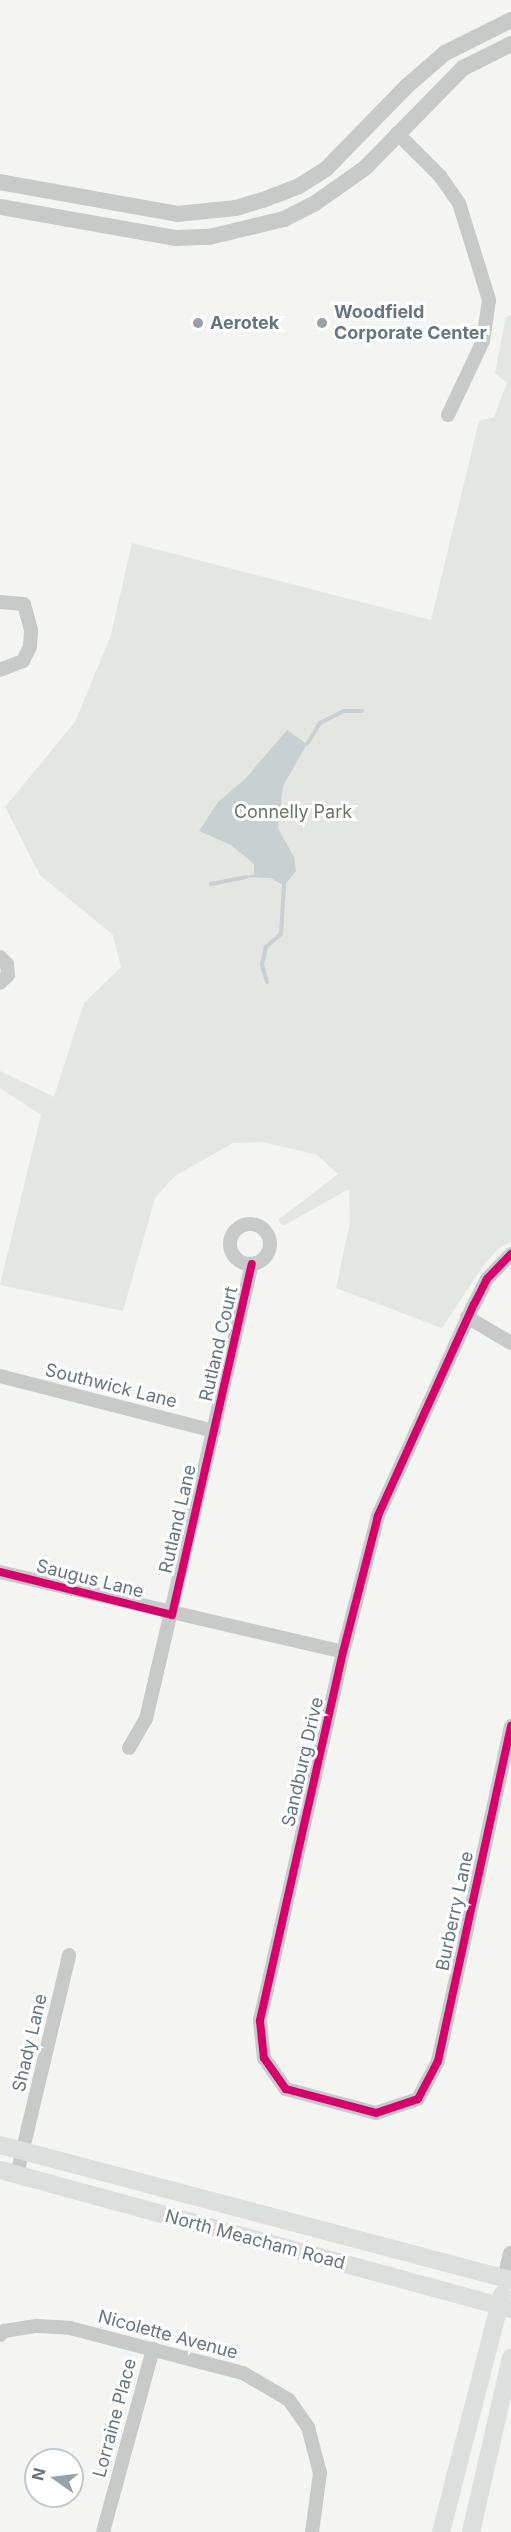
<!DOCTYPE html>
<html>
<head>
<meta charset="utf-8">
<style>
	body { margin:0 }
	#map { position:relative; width:511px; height:2532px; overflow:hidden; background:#f4f4f2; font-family:Inter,sans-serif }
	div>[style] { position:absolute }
	.green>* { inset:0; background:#e4e6e1 }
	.water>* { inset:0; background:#c9d0d2 }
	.stream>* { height:4px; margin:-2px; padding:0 2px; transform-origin:2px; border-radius:2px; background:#c9d0d2 }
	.minor>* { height:14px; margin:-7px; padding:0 7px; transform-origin:7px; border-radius:7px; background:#c8caca }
	.minor>.ring { margin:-7px; padding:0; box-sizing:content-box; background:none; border:14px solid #c8caca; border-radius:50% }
	.tertiary>* { height:16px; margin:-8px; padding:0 8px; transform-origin:8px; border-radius:8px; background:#c8caca }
	.secondary>* { height:18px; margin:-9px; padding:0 9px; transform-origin:9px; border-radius:9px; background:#dddede }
	.cycleway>* { height:8px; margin:-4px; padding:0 4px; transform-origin:4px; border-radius:4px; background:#d6006c }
	.dots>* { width:16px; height:16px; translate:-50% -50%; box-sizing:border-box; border:3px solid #fff; border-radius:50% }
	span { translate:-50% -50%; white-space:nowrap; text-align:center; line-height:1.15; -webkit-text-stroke:6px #fff; paint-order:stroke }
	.poi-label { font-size:18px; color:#67757f; font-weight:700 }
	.left { translate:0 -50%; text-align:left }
	.park-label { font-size:18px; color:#697765 }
	.street-label { font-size:18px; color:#67757f }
	.north { position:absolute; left:24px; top:2448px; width:60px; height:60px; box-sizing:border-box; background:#fff; border:2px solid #c2c8cc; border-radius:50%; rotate:284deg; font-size:16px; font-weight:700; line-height:24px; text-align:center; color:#67757f }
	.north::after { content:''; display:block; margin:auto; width:21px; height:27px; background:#98a1a7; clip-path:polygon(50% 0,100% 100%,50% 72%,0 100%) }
</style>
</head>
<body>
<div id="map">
	<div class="green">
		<div style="clip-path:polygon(511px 315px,511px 1242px,499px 1248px,483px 1266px,442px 1328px,336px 1288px,350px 1222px,349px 1189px,283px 1226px,278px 1220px,338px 1174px,317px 1155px,263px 1142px,233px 1143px,175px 1176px,155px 1198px,123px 1311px,0 1285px,41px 1115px,0 1088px,0 1071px,54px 1097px,84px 1003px,121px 967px,113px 935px,40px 875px,5px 807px,75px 722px,111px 635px,132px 543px,431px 620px,479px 421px,494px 417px,507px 383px,495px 373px,506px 317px)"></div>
	</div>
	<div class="water">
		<div style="clip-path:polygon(287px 730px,307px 744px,283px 786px,278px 828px,294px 857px,296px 871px,284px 886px,271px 878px,246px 877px,254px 874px,254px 864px,231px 845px,199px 831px,218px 802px,245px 779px)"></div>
	</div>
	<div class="stream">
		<div style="left:307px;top:744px;width:25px;rotate:-58deg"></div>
		<div style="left:320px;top:723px;width:27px;rotate:-27deg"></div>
		<div style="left:344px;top:711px;width:18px"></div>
		<div style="left:211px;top:884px;width:36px;rotate:-11deg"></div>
		<div style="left:267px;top:982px;width:19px;rotate:-106deg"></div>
		<div style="left:262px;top:964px;width:17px;rotate:-77deg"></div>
		<div style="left:266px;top:947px;width:20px;rotate:-41deg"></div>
		<div style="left:281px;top:934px;width:48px;rotate:-86.4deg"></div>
	</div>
	<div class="minor">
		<div style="left:397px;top:133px;width:61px;rotate:45deg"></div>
		<div style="left:440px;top:176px;width:33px;rotate:55deg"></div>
		<div style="left:459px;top:203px;width:102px;rotate:72.8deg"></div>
		<div style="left:489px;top:300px;width:41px;rotate:98.3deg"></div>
		<div style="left:483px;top:341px;width:82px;rotate:115.3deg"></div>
		<div style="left:0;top:602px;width:24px;rotate:5deg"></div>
		<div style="left:24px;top:604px;width:28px;rotate:75deg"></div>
		<div style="left:31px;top:631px;width:16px;rotate:94deg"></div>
		<div style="left:30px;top:647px;width:16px;rotate:117deg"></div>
		<div style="left:23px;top:661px;width:25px;rotate:159deg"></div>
		<div style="left:0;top:957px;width:10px;rotate:45deg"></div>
		<div style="left:7px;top:964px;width:11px;rotate:85deg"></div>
		<div style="left:8px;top:975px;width:11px;rotate:135deg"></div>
		<div class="ring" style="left:230px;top:1224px;width:26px;height:26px"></div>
		<div style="left:511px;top:1254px;width:35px;rotate:134deg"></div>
		<div style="left:487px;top:1279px;width:28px;rotate:117deg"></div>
		<div style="left:474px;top:1304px;width:233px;rotate:114.4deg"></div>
		<div style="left:378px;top:1516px;width:140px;rotate:104.4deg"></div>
		<div style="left:343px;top:1652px;width:378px;rotate:102.7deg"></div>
		<div style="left:260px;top:2021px;width:37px;rotate:84deg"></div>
		<div style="left:264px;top:2058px;width:38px;rotate:55deg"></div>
		<div style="left:286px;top:2089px;width:93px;rotate:14.9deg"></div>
		<div style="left:376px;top:2113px;width:44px;rotate:-18.4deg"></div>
		<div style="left:418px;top:2099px;width:43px;rotate:-62.2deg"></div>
		<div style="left:438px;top:2061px;width:343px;rotate:-77.7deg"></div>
		<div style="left:467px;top:1317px;width:51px;rotate:30.6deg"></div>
		<div style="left:0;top:1376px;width:221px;rotate:14.4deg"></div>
		<div style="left:0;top:1572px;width:352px;rotate:13.1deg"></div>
		<div style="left:129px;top:1748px;width:34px;rotate:-60deg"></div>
		<div style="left:146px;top:1719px;width:467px;rotate:-76.9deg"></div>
		<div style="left:17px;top:2174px;width:225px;rotate:-76.6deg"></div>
		<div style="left:0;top:2335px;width:6px;rotate:-45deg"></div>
		<div style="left:4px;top:2331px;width:33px;rotate:-9deg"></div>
		<div style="left:37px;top:2326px;width:33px;rotate:3deg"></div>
		<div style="left:70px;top:2328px;width:179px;rotate:14.6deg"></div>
		<div style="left:243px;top:2373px;width:53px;rotate:30.4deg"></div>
		<div style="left:289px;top:2400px;width:33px;rotate:55deg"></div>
		<div style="left:308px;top:2427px;width:48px;rotate:75.4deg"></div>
		<div style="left:320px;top:2473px;width:60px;rotate:97.7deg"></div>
		<div style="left:103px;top:2532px;width:190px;rotate:-74.7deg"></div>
	</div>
	<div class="tertiary">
		<div style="left:0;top:182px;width:180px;rotate:10.2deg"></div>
		<div style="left:177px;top:214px;width:59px;rotate:-5.8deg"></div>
		<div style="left:236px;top:208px;width:28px;rotate:-17deg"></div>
		<div style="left:263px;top:200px;width:39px;rotate:-21deg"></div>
		<div style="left:299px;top:186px;width:32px;rotate:-32deg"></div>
		<div style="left:326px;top:169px;width:116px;rotate:-45.7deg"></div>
		<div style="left:407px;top:86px;width:50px;rotate:-41deg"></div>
		<div style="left:445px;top:53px;width:74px;rotate:-26.6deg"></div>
		<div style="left:0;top:207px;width:179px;rotate:10deg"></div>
		<div style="left:176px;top:238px;width:33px;rotate:-2deg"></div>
		<div style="left:209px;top:237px;width:77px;rotate:-13.5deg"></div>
		<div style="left:284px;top:219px;width:34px;rotate:-27deg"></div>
		<div style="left:314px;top:204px;width:62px;rotate:-35.2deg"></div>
		<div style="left:365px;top:168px;width:140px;rotate:-45.6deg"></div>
		<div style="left:463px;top:68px;width:54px;rotate:-26.6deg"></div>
		<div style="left:505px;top:2279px;width:26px;rotate:-77deg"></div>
	</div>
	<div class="secondary">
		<div style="left:0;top:2145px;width:529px;rotate:14.8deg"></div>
		<div style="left:0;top:2170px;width:530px;rotate:15.22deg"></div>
		<div style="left:441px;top:2532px;width:245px;rotate:-75.6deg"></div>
		<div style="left:471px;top:2532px;width:179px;rotate:-77.1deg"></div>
	</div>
	<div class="cycleway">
		<div style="left:511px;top:1254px;width:35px;rotate:134deg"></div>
		<div style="left:487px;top:1279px;width:28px;rotate:117deg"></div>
		<div style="left:474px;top:1304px;width:233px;rotate:114.4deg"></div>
		<div style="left:378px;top:1516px;width:140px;rotate:104.4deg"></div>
		<div style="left:343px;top:1652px;width:378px;rotate:102.7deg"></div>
		<div style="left:260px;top:2021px;width:37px;rotate:84deg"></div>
		<div style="left:264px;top:2058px;width:38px;rotate:55deg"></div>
		<div style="left:286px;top:2089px;width:93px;rotate:14.9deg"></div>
		<div style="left:376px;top:2113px;width:44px;rotate:-18.4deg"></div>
		<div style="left:418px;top:2099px;width:43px;rotate:-62.2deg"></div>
		<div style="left:438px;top:2061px;width:343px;rotate:-77.7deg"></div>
		<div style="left:0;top:1572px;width:177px;rotate:14deg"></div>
		<div style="left:172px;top:1615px;width:360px;rotate:-77.2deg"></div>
	</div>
	<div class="dots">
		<div style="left:198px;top:323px;background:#98a1a7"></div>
		<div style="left:322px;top:323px;background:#98a1a7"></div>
	</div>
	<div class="poi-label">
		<span class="left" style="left:334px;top:323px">Woodfield<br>Corporate Center</span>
		<span class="left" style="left:210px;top:323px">Aerotek</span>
	</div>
	<div class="park-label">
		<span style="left:293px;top:812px">Connelly Park</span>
	</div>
	<div class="street-label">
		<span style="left:219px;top:1344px;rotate:-77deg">Rutland Court</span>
		<span style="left:111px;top:1386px;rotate:14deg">Southwick Lane</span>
		<span style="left:178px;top:1519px;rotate:-77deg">Rutland Lane</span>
		<span style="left:90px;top:1579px;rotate:14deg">Saugus Lane</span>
		<span style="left:303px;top:1762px;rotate:-77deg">Sandburg Drive</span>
		<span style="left:455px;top:1911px;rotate:-78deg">Burberry Lane</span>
		<span style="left:30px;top:2043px;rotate:-77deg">Shady Lane</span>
		<span style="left:255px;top:2240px;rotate:15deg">North Meacham Road</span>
		<span style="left:168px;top:2335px;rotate:15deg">Nicolette Avenue</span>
		<span style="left:115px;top:2418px;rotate:-75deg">Lorraine Place</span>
	</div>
	<div class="north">N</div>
</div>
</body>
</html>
